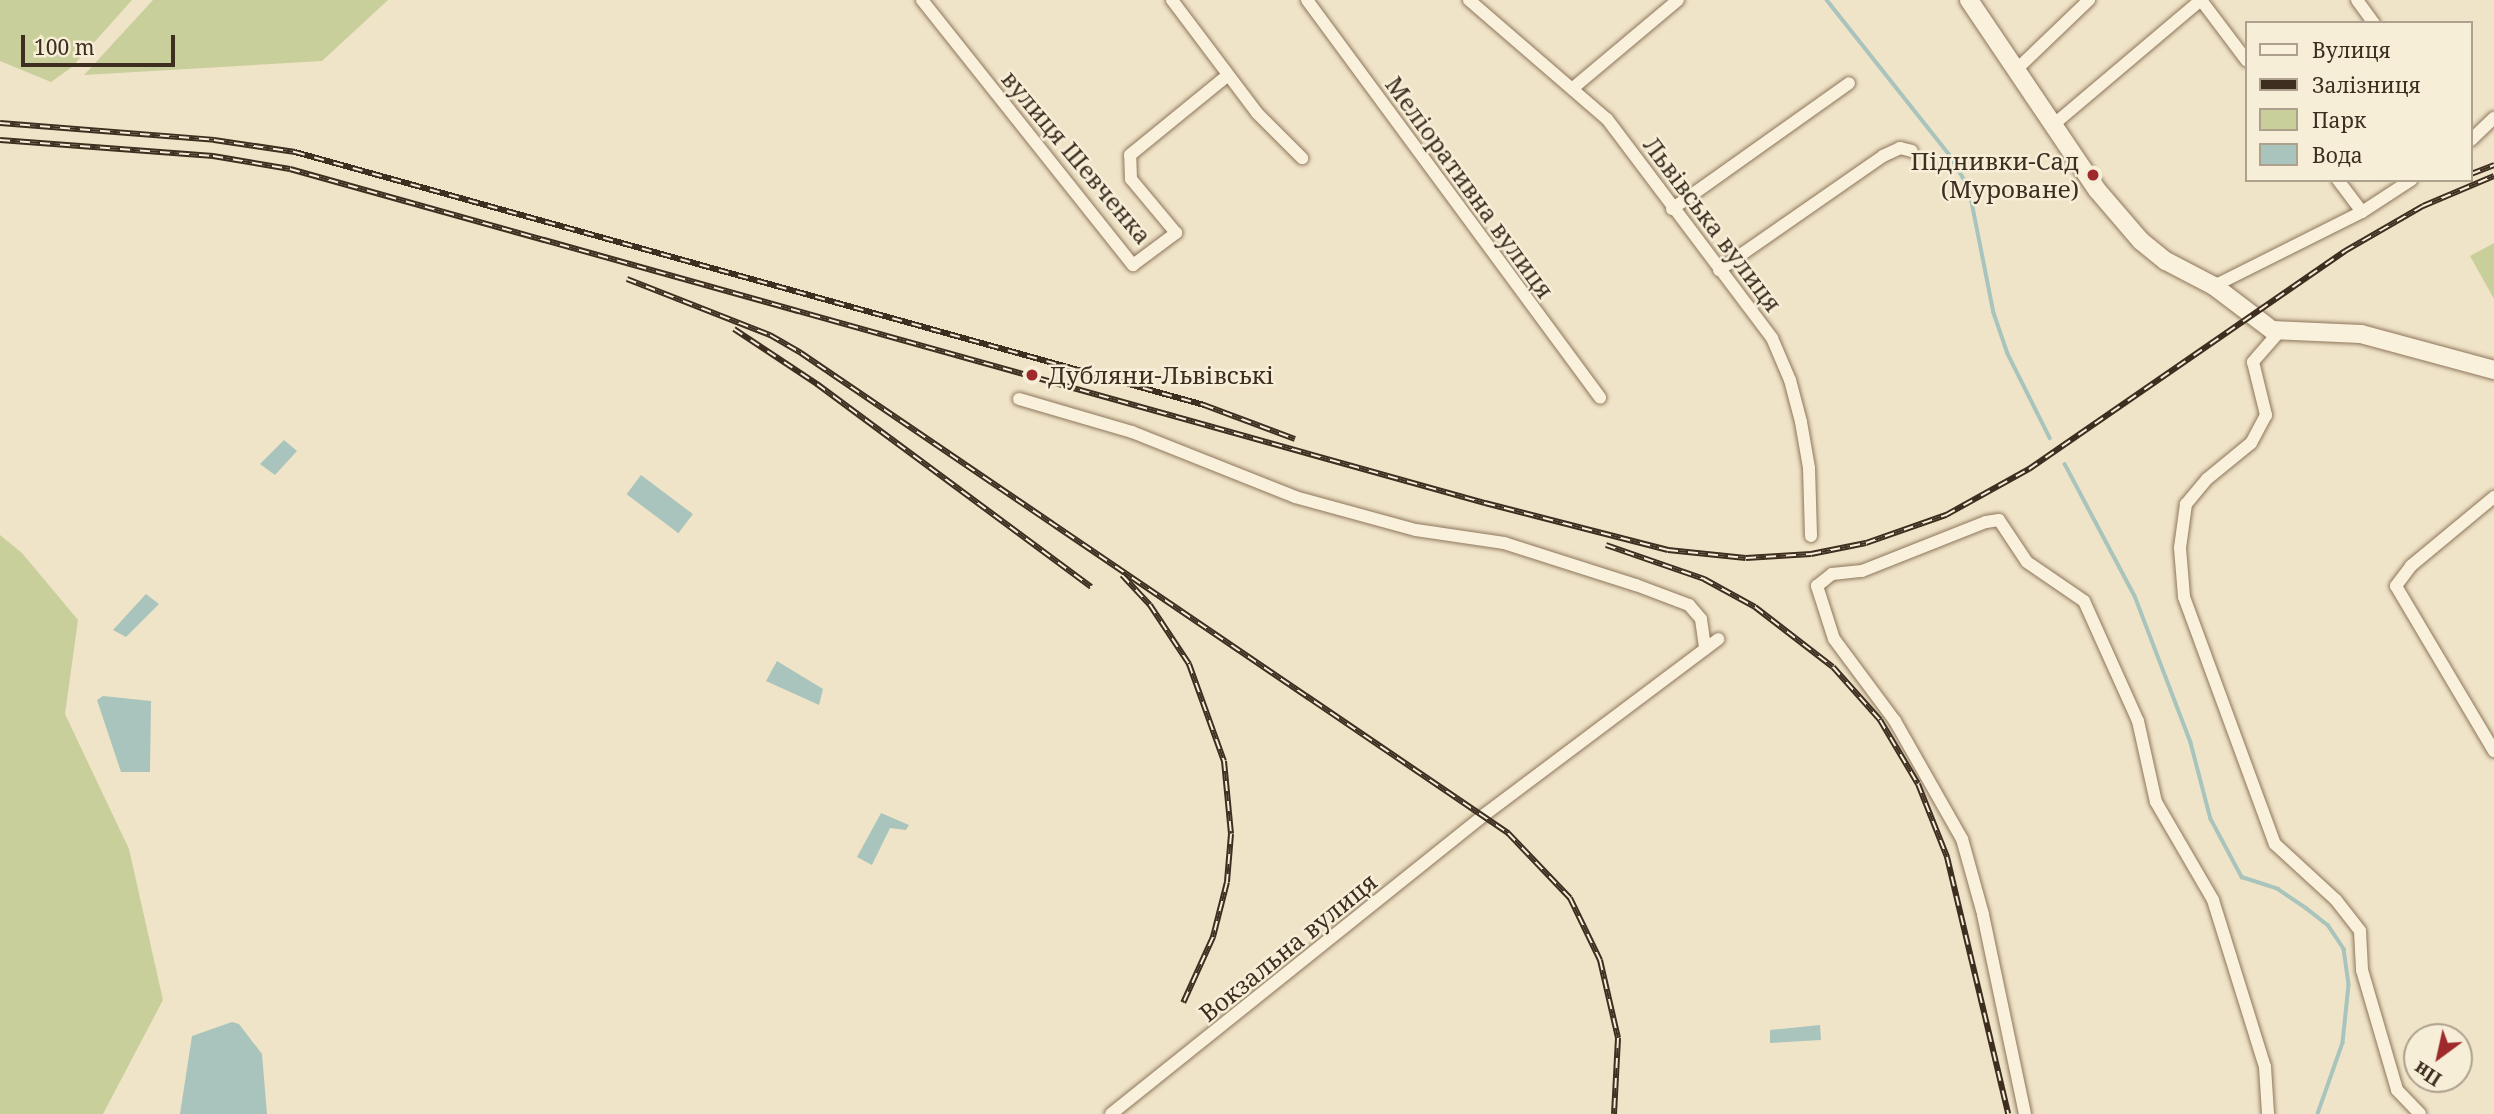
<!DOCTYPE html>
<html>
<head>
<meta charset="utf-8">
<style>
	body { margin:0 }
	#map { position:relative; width:2494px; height:1114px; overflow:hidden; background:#f0e4c8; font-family:"Noto Serif",serif }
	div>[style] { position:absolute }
	.green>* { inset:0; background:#c9cf9b }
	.water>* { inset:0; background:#a9c4bc; transform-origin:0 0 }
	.stream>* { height:3.5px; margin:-1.75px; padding:0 1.75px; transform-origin:1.75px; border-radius:1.75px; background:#a9c4bc }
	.roads { filter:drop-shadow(0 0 2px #8d765c) drop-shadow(0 0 2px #8d765c) }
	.street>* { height:12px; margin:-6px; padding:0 6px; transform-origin:6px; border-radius:6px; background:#faf1dc }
	.secondary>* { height:18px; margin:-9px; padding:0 9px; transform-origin:9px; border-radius:9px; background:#faf1dc }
	.rail>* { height:6px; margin-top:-3px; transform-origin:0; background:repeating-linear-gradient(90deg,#f7eed8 0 10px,#3d2e20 0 20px); box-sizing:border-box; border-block:2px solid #3d2e20 }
	.dots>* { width:19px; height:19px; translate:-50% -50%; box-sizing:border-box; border:4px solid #f7eed8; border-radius:50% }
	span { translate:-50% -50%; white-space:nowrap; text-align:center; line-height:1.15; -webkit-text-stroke:5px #f7eed8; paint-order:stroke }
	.street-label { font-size:24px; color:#3d2e20 }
	.poi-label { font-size:24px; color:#3d2e20 }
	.right { translate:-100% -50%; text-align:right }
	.left { translate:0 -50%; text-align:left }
	.legend { position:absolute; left:2245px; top:21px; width:228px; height:161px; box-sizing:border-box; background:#f7eed8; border:2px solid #ada18e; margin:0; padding:9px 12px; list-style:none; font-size:21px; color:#3d2e20 }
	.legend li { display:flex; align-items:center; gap:14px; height:35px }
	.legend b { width:35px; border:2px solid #ada18e }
	.north { position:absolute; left:2403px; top:1023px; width:70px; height:70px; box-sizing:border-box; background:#f7eed8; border:2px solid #ada18e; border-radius:50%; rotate:213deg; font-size:19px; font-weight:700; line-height:28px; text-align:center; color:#3d2e20 }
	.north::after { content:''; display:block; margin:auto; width:24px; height:32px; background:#9e2a2b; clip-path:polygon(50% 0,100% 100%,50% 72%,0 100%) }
	.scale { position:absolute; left:21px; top:35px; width:154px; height:32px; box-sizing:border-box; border:4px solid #3d2e20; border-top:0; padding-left:9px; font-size:21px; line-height:24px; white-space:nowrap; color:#3d2e20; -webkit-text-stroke:5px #f7eed8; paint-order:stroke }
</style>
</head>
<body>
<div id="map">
	<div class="green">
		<div style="clip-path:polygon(0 0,132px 0,72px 67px,51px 82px,0 61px)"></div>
		<div style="clip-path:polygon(153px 0,388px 0,322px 61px,84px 75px)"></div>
		<div style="clip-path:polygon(2494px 243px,2494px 299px,2470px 256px)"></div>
		<div style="clip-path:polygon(0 535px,22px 553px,78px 620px,65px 714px,129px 849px,163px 1000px,103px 1114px,0 1114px)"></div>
	</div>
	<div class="water">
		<div style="clip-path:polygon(284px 440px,297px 451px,275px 475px,260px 464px)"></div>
		<div style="left:641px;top:475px;width:65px;height:24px;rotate:37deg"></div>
		<div style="clip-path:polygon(146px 594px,159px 604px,126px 637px,113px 630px)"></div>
		<div style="clip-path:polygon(777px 661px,823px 689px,819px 705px,766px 681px)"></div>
		<div style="clip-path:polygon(103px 696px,151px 701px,150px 772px,121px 772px,97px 700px)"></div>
		<div style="clip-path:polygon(881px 813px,909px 825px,906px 830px,890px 828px,872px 865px,857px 857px)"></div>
		<div style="clip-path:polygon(232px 1022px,239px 1024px,262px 1054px,267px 1114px,180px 1114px,192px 1036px)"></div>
		<div style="clip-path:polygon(1820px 1025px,1821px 1040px,1770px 1043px,1770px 1030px)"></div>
	</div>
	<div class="stream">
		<div style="left:1827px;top:0;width:196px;rotate:51.6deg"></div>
		<div style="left:1949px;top:154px;width:39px;rotate:59deg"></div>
		<div style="left:1969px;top:187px;width:128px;rotate:78.8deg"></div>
		<div style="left:1994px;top:313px;width:43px;rotate:71.1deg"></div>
		<div style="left:2008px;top:354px;width:94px;rotate:63.4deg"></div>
		<div style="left:2065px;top:464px;width:149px;rotate:62.1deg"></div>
		<div style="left:2135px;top:596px;width:157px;rotate:69.1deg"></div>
		<div style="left:2191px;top:743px;width:79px;rotate:75.3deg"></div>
		<div style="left:2211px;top:819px;width:66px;rotate:61.9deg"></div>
		<div style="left:2242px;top:877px;width:38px;rotate:18deg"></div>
		<div style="left:2278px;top:889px;width:34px;rotate:34deg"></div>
		<div style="left:2306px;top:908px;width:28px;rotate:38deg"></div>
		<div style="left:2328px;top:925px;width:29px;rotate:56deg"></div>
		<div style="left:2344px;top:949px;width:36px;rotate:82deg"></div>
		<div style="left:2349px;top:985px;width:58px;rotate:95.9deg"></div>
		<div style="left:2343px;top:1043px;width:75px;rotate:109.4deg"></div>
	</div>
	<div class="roads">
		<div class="street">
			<div style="left:922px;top:0;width:339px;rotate:51.5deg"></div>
			<div style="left:1133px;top:265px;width:54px;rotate:-36.7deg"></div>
			<div style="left:1176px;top:233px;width:70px;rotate:-129.8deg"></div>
			<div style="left:1131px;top:179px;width:24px;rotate:-92deg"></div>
			<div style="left:1130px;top:155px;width:125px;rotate:-39.2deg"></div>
			<div style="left:1172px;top:0;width:141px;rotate:53deg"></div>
			<div style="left:1257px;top:113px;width:64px;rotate:45deg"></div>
			<div style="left:1307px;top:0;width:494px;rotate:53.6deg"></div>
			<div style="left:1469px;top:0;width:182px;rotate:40.8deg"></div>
			<div style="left:1607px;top:119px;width:274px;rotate:53deg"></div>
			<div style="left:1772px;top:338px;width:46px;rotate:66.8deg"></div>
			<div style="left:1790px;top:380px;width:43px;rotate:75.3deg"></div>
			<div style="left:1801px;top:422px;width:47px;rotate:80.1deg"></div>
			<div style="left:1809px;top:468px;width:68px;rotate:88.3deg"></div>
			<div style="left:2201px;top:0;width:76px;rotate:53deg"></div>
			<div style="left:2357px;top:0;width:29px;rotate:54deg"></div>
			<div style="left:2017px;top:69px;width:100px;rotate:-43.8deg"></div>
			<div style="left:1573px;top:88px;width:137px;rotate:-40deg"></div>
			<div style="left:2053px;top:125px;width:194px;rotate:-40.2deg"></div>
			<div style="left:2471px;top:140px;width:32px;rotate:-44deg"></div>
			<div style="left:2338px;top:180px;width:40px;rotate:53deg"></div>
			<div style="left:1672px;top:209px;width:217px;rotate:-35.4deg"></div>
			<div style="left:1719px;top:270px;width:200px;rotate:-34.8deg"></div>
			<div style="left:1883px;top:156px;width:19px;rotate:-25deg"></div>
			<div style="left:1900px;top:148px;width:12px;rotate:14deg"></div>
			<div style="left:2214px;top:286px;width:165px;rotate:-26.6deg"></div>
			<div style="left:2362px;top:212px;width:59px;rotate:-33.1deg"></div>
			<div style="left:2279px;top:332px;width:40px;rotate:131deg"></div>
			<div style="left:2253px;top:362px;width:55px;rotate:76.2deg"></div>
			<div style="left:2266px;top:415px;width:32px;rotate:118deg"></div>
			<div style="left:2251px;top:443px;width:57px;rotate:140.7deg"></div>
			<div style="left:2207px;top:479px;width:33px;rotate:130deg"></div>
			<div style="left:2186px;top:504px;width:44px;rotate:97.8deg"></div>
			<div style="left:2180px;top:548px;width:49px;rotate:85.3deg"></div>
			<div style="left:2184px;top:597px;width:263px;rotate:69.8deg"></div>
			<div style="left:2275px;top:844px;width:83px;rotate:42.6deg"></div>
			<div style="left:2336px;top:900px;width:39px;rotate:52deg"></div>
			<div style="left:2360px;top:931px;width:39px;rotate:87deg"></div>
			<div style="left:2362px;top:970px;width:125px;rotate:73.7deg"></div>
			<div style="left:2397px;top:1090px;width:33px;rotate:46deg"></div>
			<div style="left:1019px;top:399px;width:118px;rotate:16.3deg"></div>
			<div style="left:1132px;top:432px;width:175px;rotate:21.7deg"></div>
			<div style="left:1295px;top:497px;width:125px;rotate:15.3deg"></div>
			<div style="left:1416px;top:530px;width:89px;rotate:8.4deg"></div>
			<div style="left:1504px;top:543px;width:139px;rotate:17.7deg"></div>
			<div style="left:1636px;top:585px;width:57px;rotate:20.7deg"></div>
			<div style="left:1689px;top:605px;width:18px;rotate:49deg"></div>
			<div style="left:1701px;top:619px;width:30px;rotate:82deg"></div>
			<div style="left:2494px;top:497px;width:108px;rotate:140.3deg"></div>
			<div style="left:2411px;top:566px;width:25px;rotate:127deg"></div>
			<div style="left:2396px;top:586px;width:192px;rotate:59.3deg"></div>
			<div style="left:1111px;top:1114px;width:478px;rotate:-38.7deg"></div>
			<div style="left:1484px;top:815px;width:293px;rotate:-36.9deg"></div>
			<div style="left:2025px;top:1114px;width:204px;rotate:-101.9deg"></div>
			<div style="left:1983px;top:914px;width:78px;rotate:-105.6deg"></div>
			<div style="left:1962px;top:839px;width:136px;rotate:-119.6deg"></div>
			<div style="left:1895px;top:721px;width:102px;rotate:-126.6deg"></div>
			<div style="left:1834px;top:639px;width:56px;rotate:-107.8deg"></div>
			<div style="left:1817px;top:586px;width:19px;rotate:-39deg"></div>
			<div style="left:1832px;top:574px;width:30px;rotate:-6deg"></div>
			<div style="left:1862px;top:571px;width:133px;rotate:-21.6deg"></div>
			<div style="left:1986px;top:522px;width:13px;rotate:-9deg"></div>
			<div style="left:1999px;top:520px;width:50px;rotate:56.3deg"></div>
			<div style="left:2027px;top:562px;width:69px;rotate:34.4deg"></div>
			<div style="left:2084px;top:601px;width:132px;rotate:65.8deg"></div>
			<div style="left:2138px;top:721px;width:83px;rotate:77.5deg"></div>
			<div style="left:2156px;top:802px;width:113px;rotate:59.8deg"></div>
			<div style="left:2213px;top:900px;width:175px;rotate:72.7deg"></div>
			<div style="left:2265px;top:1067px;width:47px;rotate:86.3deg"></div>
		</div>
		<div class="secondary">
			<div style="left:1969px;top:0;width:230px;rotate:56deg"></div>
			<div style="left:2098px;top:191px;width:66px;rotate:49.3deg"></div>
			<div style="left:2141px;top:241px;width:32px;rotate:39deg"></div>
			<div style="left:2166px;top:261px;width:54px;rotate:27.5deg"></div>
			<div style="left:2214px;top:286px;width:73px;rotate:37.2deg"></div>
			<div style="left:2272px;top:330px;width:89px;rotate:2.6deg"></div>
			<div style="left:2361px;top:334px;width:138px;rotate:15.1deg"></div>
		</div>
	</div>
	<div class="rail">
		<div style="left:0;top:123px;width:215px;rotate:4.5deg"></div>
		<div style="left:214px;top:140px;width:82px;rotate:8.4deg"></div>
		<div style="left:295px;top:152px;width:944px;rotate:15.55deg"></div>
		<div style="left:1204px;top:405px;width:97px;rotate:20.5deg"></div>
		<div style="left:0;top:140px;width:214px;rotate:4.3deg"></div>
		<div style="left:213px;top:156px;width:78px;rotate:9.6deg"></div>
		<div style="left:290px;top:169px;width:1241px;rotate:15.62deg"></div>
		<div style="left:1485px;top:503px;width:189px;rotate:14.4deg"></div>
		<div style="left:1668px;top:550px;width:78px;rotate:5.9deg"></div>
		<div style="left:1746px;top:558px;width:65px;rotate:-3.5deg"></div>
		<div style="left:1811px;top:554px;width:56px;rotate:-11.3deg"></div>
		<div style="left:1866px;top:543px;width:85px;rotate:-19.3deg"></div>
		<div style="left:1946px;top:515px;width:95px;rotate:-29deg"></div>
		<div style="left:2029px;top:469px;width:384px;rotate:-34.6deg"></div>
		<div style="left:2345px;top:251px;width:90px;rotate:-30deg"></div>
		<div style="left:2423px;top:206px;width:77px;rotate:-22.9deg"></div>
		<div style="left:2471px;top:174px;width:25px;rotate:-21deg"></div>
		<div style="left:627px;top:279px;width:154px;rotate:21.4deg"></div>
		<div style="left:770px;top:335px;width:36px;rotate:30deg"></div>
		<div style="left:801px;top:353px;width:855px;rotate:34.17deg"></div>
		<div style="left:1508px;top:833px;width:90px;rotate:46.4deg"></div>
		<div style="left:1570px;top:898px;width:69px;rotate:64.2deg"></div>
		<div style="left:1600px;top:960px;width:80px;rotate:77deg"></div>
		<div style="left:1618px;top:1038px;width:76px;rotate:93deg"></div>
		<div style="left:734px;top:329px;width:100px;rotate:33.5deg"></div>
		<div style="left:817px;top:384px;width:341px;rotate:36.5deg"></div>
		<div style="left:1606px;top:545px;width:104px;rotate:19.1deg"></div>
		<div style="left:1704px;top:579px;width:58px;rotate:28.8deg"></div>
		<div style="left:1755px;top:607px;width:98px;rotate:37.6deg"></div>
		<div style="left:1833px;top:667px;width:71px;rotate:48.4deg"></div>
		<div style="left:1880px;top:720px;width:74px;rotate:59.3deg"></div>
		<div style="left:1918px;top:784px;width:79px;rotate:68.3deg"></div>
		<div style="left:1947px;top:857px;width:264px;rotate:76.6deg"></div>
		<div style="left:1122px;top:575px;width:41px;rotate:47deg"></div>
		<div style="left:1150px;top:605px;width:71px;rotate:56.5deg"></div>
		<div style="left:1189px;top:664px;width:103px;rotate:70.2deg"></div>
		<div style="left:1224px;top:761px;width:73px;rotate:84.5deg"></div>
		<div style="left:1231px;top:834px;width:48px;rotate:94.8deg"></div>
		<div style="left:1227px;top:882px;width:57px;rotate:104.3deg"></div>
		<div style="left:1213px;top:937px;width:72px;rotate:114.4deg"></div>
	</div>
	<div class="dots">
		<div style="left:2093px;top:175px;background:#9e2a2b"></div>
		<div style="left:1032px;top:375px;background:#9e2a2b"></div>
	</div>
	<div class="street-label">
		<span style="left:1077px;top:157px;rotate:50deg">вулиця Шевченка</span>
		<span style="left:1470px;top:187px;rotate:54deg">Меліоративна вулиця</span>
		<span style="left:1713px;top:224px;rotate:53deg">Львівська вулиця</span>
		<span style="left:1288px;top:947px;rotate:-39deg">Вокзальна вулиця</span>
	</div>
	<div class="poi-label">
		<span class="right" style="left:2079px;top:175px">Піднивки-Сад<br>(Муроване)</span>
		<span class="left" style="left:1048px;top:375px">Дубляни-Львівські</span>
	</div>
	<ul class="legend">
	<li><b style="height:9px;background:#faf1dc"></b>Вулиця</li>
	<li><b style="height:9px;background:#3d2e20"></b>Залізниця</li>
	<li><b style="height:19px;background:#c9cf9b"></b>Парк</li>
	<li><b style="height:19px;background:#a9c4bc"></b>Вода</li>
	</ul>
	<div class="north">Пн</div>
	<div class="scale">100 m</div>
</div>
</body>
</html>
